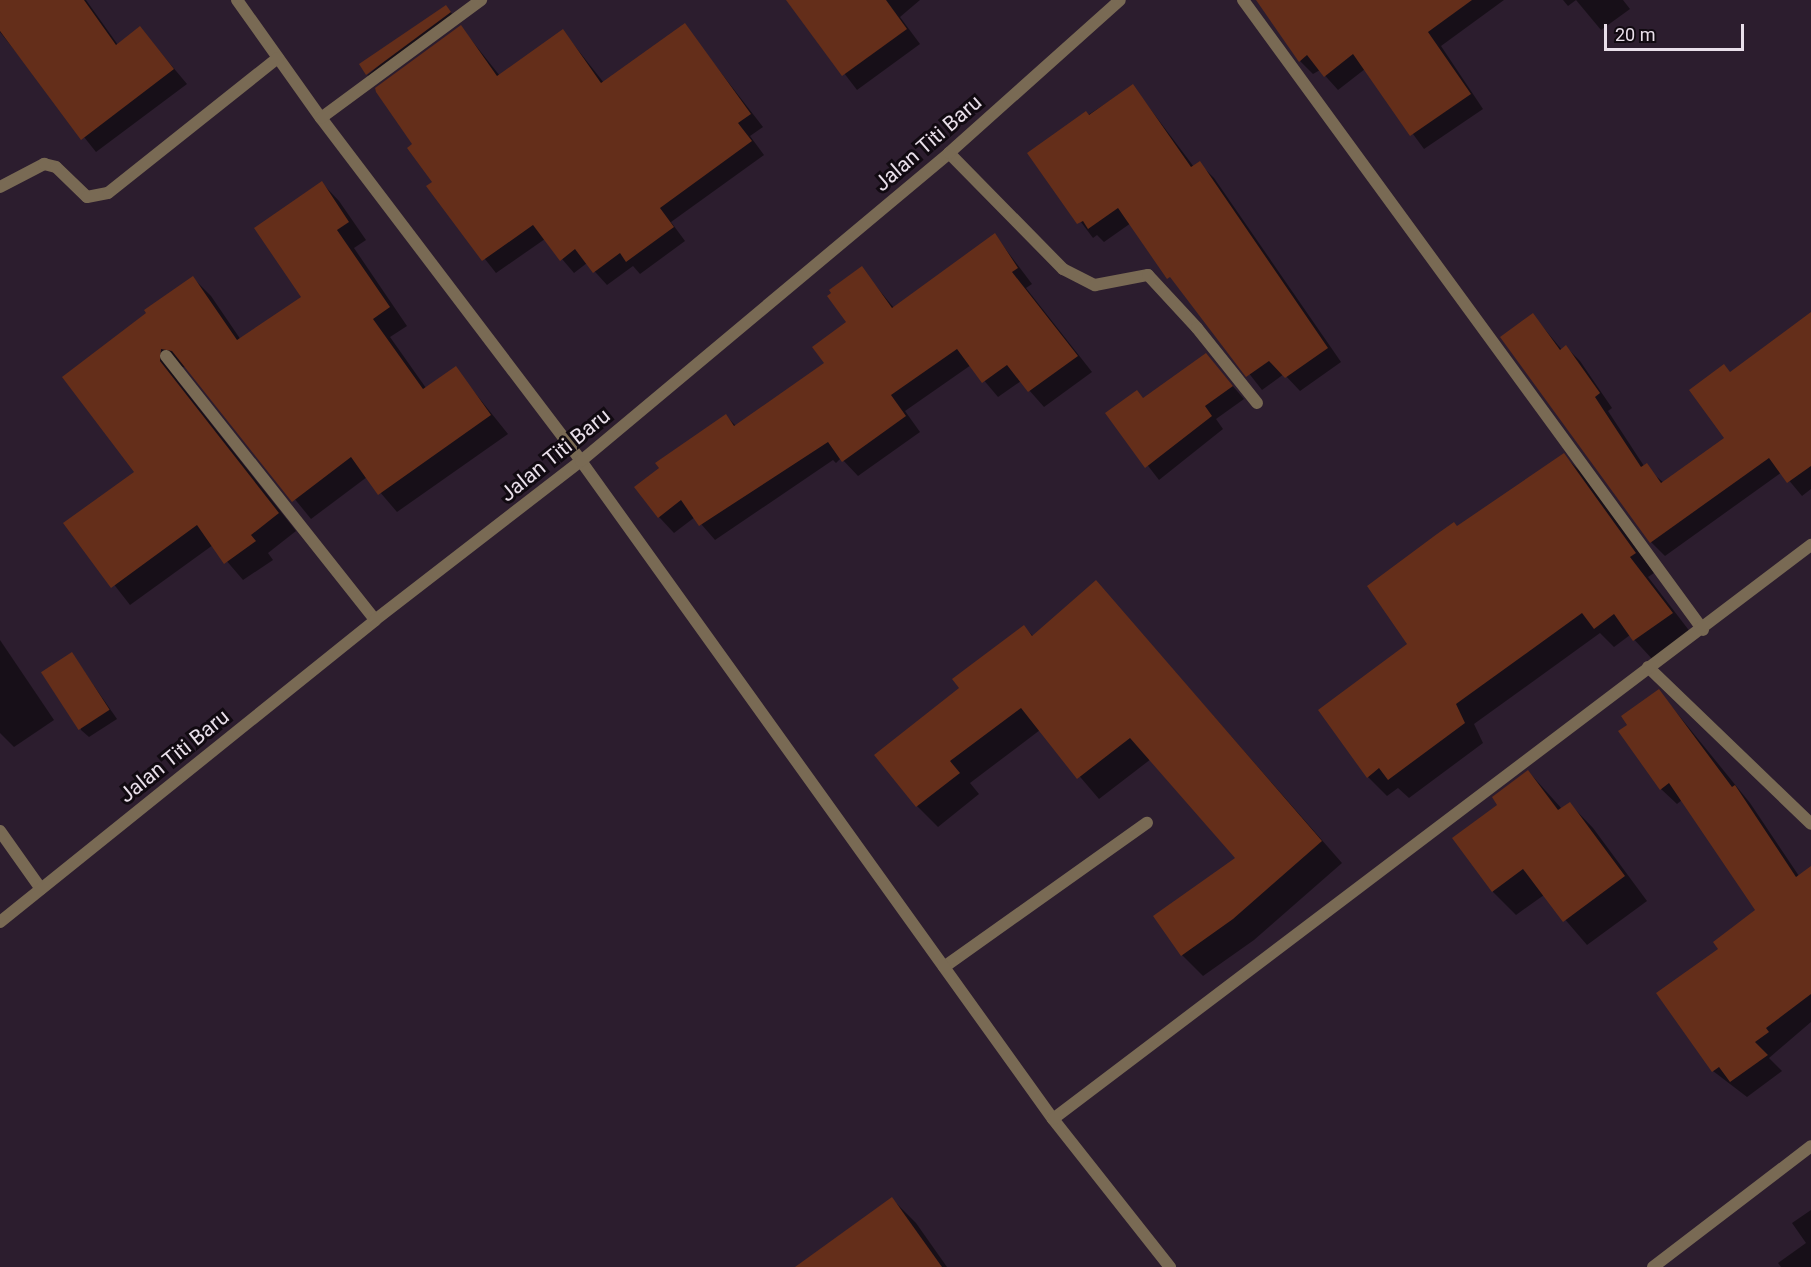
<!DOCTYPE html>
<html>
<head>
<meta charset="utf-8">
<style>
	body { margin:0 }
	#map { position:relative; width:1811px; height:1267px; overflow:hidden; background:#2c1d2e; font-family:Roboto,sans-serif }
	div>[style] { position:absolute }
	.shadow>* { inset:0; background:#0007; transform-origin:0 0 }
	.building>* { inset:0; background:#642e1a; transform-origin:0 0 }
	.service>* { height:12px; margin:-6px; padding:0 6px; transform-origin:6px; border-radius:6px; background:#796a54 }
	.minor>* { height:12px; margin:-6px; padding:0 6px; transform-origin:6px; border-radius:6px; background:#796a54 }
	.tertiary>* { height:12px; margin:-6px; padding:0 6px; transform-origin:6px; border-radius:6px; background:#796a54 }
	span { translate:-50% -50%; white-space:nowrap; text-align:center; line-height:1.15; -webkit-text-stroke:6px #110a11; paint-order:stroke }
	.street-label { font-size:21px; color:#e9dfea }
	.scale { position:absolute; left:1604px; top:24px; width:140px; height:27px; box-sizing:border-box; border:3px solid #e9dfea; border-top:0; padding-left:8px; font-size:18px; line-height:21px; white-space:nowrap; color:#e9dfea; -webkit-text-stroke:4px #110a11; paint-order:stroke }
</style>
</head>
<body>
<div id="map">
	<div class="shadow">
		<div style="clip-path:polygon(0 0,86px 0,118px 45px,140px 28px,187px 84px,96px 152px,0 32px)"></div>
		<div style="clip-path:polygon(788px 0,920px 0,900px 17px,920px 44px,857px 90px)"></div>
		<div style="clip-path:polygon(1268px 0,1504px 0,1441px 46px,1483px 109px,1424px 149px,1365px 69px,1338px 90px,1320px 70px,1313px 74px,1300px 61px)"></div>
		<div style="clip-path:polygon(1563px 0,1623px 0,1630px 9px,1601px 30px,1576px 0,1568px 6px)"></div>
		<div style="left:446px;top:7px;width:11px;height:104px;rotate:49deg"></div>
		<div style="clip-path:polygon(684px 25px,763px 127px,750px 136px,764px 155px,671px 222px,685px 241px,640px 274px,633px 266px,607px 285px,587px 263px,574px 273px,545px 239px,496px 273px,428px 187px,434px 183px,415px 144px,461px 27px,500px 76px,563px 31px,604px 83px)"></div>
		<div style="clip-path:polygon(1133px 86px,1194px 167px,1199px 163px,1214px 178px,1341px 362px,1300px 391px,1284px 374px,1262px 390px,1131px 223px,1104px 242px,1097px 235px,1093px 238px,1029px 153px)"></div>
		<div style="clip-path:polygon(322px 183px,339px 201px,366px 240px,354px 248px,407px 326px,390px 337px,426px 388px,455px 368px,508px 434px,397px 512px,367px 477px,311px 519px,188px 368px,179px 366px,177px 380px,296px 531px,268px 553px,273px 560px,243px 580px,213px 545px,130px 605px,66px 523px,136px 472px,64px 377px,193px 278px,211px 296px,241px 340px,303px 297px)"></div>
		<div style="clip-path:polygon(995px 235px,1032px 284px,1026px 288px,1092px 372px,1044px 407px,1021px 381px,998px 397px,971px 365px,905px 411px,920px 432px,858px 476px,841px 458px,836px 463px,833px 460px,715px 540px,695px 517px,674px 533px,659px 517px,726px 416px,736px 426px,826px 364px,848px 323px,861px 268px,894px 308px)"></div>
		<div style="clip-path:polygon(1811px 314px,1811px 489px,1802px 496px,1782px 472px,1665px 556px,1651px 542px,1533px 315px,1562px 350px,1566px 347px,1580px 361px,1612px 408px,1608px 411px,1644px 466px,1664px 483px,1726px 438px,1731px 373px)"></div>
		<div style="clip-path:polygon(1206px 355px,1244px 399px,1216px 419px,1223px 429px,1159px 480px,1107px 413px,1144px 399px)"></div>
		<div style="clip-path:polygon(1563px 455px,1583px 474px,1654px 573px,1648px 577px,1691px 633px,1653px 660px,1630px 635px,1614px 647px,1600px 633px,1474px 724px,1483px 743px,1409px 798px,1398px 788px,1387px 796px,1368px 777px,1409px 644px,1457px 528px)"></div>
		<div style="clip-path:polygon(1096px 582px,1342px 863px,1254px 940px,1203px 976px,1182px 955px,1237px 858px,1151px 759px,1099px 799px,1040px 730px,970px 783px,979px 794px,938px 827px,917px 806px,961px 688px,1024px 627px,1034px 637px)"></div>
		<div style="clip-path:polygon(0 640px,54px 720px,14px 747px,0 733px)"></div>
		<div style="clip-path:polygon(72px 654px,117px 719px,89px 737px,81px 730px)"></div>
		<div style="clip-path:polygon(1659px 691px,1750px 803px,1799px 876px,1811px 868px,1811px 1022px,1769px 1058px,1782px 1071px,1747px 1097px,1713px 1071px,1720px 949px,1757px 911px,1682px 800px,1677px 804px,1661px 789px,1629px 725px)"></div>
		<div style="clip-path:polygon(1528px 771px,1562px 809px,1570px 804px,1593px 828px,1647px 901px,1587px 945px,1544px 895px,1516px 915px,1493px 892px,1454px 838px,1499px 805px)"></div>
		<div style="clip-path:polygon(892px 1199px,916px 1223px,947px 1267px,834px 1267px)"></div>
		<div style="clip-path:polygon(1811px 1210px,1811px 1267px,1781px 1267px,1778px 1263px,1806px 1243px,1792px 1223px)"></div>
	</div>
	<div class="building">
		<div style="clip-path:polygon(0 0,84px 0,116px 45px,140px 26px,174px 69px,81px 140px,0 31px)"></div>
		<div style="clip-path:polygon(786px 0,886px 0,907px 29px,842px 76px)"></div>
		<div style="clip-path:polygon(1256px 0,1472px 0,1428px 32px,1471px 94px,1410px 136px,1353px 54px,1324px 77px,1307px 55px,1299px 62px)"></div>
		<div style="clip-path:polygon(446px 5px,451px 12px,366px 75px,359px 64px)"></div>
		<div style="clip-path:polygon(685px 23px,751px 114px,738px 123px,752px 141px,660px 208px,674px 227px,626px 262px,620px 253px,593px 273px,575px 249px,560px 261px,533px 225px,482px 261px,426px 186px,432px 182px,407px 148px,412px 144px,376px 92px,375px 88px,461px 25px,497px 76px,563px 29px,601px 83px)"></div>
		<div style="clip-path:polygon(1133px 84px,1191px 167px,1200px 161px,1328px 348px,1285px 378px,1269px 361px,1246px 377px,1170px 277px,1167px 279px,1118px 208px,1088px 229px,1083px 221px,1077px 224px,1027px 153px,1086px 111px,1089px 115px)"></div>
		<div style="clip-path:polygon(322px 181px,349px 222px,337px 230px,390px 307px,373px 319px,423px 389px,456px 366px,491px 415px,378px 495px,351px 457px,292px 502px,172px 351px,161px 349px,160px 361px,279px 513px,251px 535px,256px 541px,224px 564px,197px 525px,111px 588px,63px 523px,134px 472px,62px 377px,146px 313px,144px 310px,193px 276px,237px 340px,301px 297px,254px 228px)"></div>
		<div style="clip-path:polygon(995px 233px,1018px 268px,1012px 272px,1078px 356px,1028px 392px,1007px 365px,982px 383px,957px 349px,891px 395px,906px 416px,842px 462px,828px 442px,699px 526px,681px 500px,658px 518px,634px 487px,659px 468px,655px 463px,726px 414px,734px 426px,824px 363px,812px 347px,846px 322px,827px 296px,831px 293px,829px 290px,862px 266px,892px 308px)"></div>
		<div style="clip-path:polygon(1811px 312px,1811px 466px,1787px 483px,1769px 458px,1650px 543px,1500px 337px,1533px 313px,1560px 350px,1566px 345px,1600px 393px,1595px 397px,1641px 467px,1647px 463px,1661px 483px,1724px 438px,1689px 390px,1724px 364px,1730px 372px)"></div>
		<div style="clip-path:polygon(1206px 353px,1233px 386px,1205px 406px,1212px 416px,1145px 468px,1105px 413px,1137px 390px,1143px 398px)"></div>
		<div style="clip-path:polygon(1564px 453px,1636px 553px,1630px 557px,1673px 613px,1633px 641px,1614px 614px,1594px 629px,1582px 613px,1456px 704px,1465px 723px,1388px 780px,1379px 768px,1367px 778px,1318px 710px,1407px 644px,1367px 586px,1437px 534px,1454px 522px,1457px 526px)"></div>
		<div style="clip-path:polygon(1096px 580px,1322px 841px,1233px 919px,1181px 956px,1153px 916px,1235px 858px,1130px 738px,1077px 779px,1021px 708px,950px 761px,960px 773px,916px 807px,874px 755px,959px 688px,952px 679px,1024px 625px,1032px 636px)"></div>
		<div style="left:72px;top:652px;width:69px;height:37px;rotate:57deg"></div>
		<div style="clip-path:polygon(1659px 689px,1732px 787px,1735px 785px,1796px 877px,1811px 866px,1811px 994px,1766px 1028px,1769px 1032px,1755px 1042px,1768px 1055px,1730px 1082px,1719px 1067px,1712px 1072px,1656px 993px,1718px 949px,1713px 942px,1755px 910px,1669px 783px,1660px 790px,1618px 731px,1627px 725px,1621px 716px)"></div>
		<div style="clip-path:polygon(1528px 770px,1558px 810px,1570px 802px,1625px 876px,1563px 922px,1523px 869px,1492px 892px,1452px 838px,1497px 805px,1492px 797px)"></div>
		<div style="clip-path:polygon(892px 1197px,942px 1267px,795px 1267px)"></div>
	</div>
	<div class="service">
		<div style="left:944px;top:967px;width:249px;rotate:-35.4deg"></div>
	</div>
	<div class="minor">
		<div style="left:237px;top:0;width:145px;rotate:54.6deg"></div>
		<div style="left:321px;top:118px;width:430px;rotate:52.8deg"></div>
		<div style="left:581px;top:461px;width:810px;rotate:54.35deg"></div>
		<div style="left:1053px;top:1119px;width:189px;rotate:51.7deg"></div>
		<div style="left:1243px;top:0;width:780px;rotate:53.86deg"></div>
		<div style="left:321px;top:118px;width:199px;rotate:-36.4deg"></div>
		<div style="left:949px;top:153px;width:163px;rotate:45.5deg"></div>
		<div style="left:1063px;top:269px;width:36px;rotate:27deg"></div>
		<div style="left:1095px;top:285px;width:54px;rotate:-10.7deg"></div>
		<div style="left:1148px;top:275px;width:72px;rotate:47.2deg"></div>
		<div style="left:1197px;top:328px;width:96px;rotate:51.3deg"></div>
		<div style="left:0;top:187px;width:50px;rotate:-27.6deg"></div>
		<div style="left:44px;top:164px;width:12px;rotate:14deg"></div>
		<div style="left:56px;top:167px;width:43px;rotate:44.1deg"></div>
		<div style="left:87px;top:197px;width:21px;rotate:-11deg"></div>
		<div style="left:108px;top:193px;width:217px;rotate:-38.5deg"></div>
		<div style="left:166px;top:356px;width:337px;rotate:51.6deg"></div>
		<div style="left:1648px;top:667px;width:226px;rotate:43.9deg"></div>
		<div style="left:0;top:831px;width:71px;rotate:54.7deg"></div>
		<div style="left:1053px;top:1119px;width:951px;rotate:-37.14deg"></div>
		<div style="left:1653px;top:1267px;width:199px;rotate:-37.4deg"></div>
	</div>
	<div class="tertiary">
		<div style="left:0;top:922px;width:481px;rotate:-38.8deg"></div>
		<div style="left:375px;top:620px;width:260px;rotate:-37.7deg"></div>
		<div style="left:581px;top:461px;width:480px;rotate:-39.9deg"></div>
		<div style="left:949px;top:153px;width:229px;rotate:-41.8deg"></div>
	</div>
	<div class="street-label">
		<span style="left:928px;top:143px;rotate:-41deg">Jalan Titi Baru</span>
		<span style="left:555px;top:455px;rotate:-39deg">Jalan Titi Baru</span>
		<span style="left:174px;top:756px;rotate:-39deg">Jalan Titi Baru</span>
	</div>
	<div class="scale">20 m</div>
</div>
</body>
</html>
